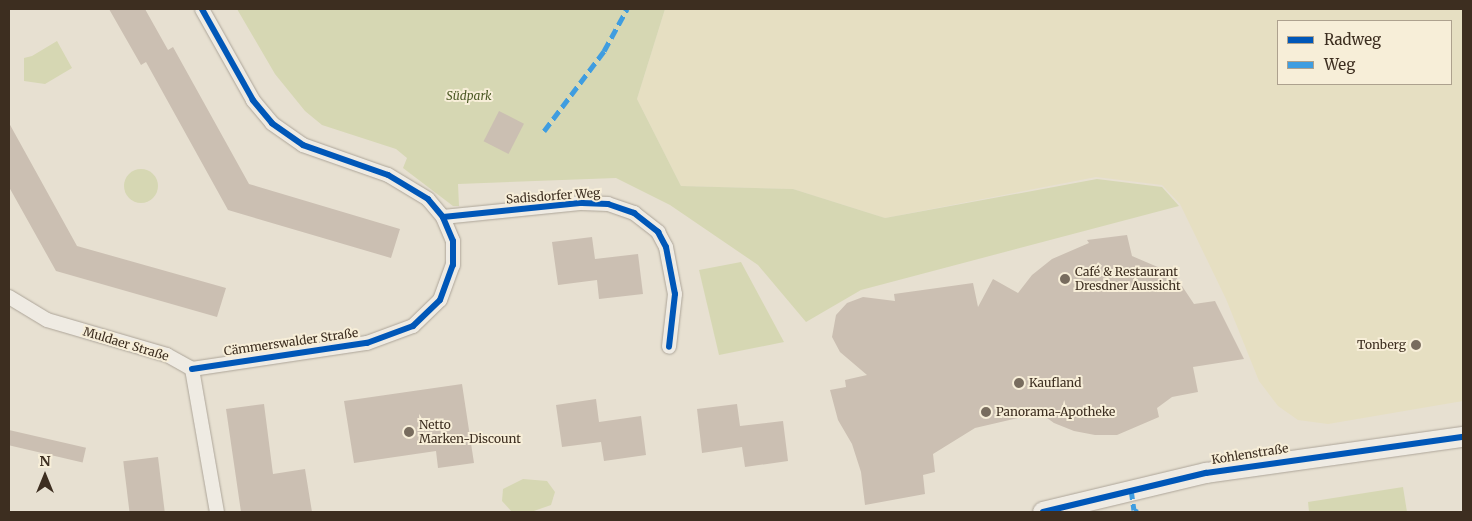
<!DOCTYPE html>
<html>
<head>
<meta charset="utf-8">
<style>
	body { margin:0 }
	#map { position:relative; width:1472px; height:521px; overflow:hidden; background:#e7e0d1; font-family:Merriweather,serif }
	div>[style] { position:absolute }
	.farmland>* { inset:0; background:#e6dfc2 }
	.green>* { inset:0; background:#d6d7b3 }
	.round { border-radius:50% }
	.building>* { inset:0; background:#cbbfb2; transform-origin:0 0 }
	.roads { filter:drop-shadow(0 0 1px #ada599) drop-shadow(0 0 1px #ada599) }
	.street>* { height:14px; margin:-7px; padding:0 7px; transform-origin:7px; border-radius:7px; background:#efebe3 }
	.secondary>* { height:20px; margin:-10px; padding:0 10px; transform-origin:10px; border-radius:10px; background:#efebe3 }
	.quiet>* { height:5px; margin-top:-2.5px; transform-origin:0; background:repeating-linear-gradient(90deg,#3f9de0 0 10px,transparent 0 15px) }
	.cycleway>* { height:6px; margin:-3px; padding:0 3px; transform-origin:3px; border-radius:3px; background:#0057b8 }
	.dots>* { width:14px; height:14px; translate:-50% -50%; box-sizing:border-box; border:2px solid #f7eed8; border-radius:50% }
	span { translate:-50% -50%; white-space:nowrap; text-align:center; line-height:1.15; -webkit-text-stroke:4px #f7eed8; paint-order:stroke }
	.park-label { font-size:12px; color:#4d5a26; font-style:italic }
	.street-label { font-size:12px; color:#3d2e20 }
	.poi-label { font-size:12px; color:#3d2e20 }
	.left { translate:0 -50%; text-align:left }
	.right { translate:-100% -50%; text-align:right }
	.frame { position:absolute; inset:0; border:10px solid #3d2e20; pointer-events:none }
	.legend { position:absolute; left:1277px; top:20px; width:175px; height:65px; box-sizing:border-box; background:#f7eed8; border:1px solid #ada18e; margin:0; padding:6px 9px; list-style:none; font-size:15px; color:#3d2e20 }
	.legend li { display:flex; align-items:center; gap:10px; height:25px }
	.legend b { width:25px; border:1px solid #ada18e }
	.north { position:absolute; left:20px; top:451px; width:50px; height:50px; -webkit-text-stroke:4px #f7eed8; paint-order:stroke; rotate:0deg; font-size:14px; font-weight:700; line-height:20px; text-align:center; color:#3d2e20 }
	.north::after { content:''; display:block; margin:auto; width:18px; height:22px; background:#3d2e20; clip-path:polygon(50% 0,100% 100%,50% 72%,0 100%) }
</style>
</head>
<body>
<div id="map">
	<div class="farmland">
		<div style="clip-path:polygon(evenodd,665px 9px,1463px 9px,1463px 401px,1328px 424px,1298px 420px,1278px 406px,1259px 381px,1226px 299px,1180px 204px,1162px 185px,1096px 177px,885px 218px,793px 189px,681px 186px,637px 99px,665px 9px,1278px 21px,1451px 21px,1451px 84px,1278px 84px,1278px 21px)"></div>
	</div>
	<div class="green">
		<div style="clip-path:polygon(237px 9px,665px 9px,637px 99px,681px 186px,793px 189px,885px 218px,1097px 179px,1162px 187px,1179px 206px,861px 290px,806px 322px,758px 265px,670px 205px,616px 178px,458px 184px,459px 206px,453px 206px,403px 168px,407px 158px,396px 149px,322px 125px,305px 111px,275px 74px)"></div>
		<div style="clip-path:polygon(57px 41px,72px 68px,45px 84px,24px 81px,24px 58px,32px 56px)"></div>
		<div class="round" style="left:124px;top:169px;width:34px;height:34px"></div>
		<div style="clip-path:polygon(741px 262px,784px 342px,719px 355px,699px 270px)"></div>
		<div style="clip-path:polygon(523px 479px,547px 481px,555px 492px,551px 505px,531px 512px,512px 512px,502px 501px,503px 489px)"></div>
		<div style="clip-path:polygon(1403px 487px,1407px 512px,1309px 512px,1308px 502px)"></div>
	</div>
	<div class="building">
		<div style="clip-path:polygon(109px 9px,145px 9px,168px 50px,173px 47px,249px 184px,400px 229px,391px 258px,228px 210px,146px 62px,141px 65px)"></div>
		<div style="left:499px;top:111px;width:28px;height:34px;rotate:27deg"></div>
		<div style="clip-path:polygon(9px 123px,77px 246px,226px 288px,217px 317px,56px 271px,9px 187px)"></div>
		<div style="clip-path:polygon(1127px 235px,1132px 256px,1174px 274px,1194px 304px,1215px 301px,1244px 359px,1193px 367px,1198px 392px,1172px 397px,1157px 408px,1159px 417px,1117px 435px,1095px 435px,1074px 431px,1054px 423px,1040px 413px,975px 428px,933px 454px,935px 472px,923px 475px,925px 494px,865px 505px,861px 472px,852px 444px,838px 420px,830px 390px,846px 387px,845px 380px,867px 375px,840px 352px,832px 337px,836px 315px,847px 303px,863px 297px,895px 301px,894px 294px,973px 283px,978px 307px,993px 279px,1018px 293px,1032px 275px,1052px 259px,1089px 243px,1087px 240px)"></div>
		<div style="clip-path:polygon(592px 237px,595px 259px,638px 254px,643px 294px,599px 299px,597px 280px,558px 285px,552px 242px)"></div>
		<div style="clip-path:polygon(462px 384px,474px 463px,438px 468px,436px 451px,354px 463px,344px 401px)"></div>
		<div style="clip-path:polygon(596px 399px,599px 422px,641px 416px,646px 455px,604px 461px,601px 442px,562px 447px,556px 405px)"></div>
		<div style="clip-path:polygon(264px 404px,273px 474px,305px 469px,312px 512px,241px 512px,226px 409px)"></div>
		<div style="clip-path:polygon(737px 404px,740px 426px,783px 421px,788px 461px,745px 467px,742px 447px,702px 453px,697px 409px)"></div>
		<div style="left:9px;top:430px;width:79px;height:15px;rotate:13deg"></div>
		<div style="left:158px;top:457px;width:55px;height:35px;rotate:83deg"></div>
	</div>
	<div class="roads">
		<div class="street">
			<div style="left:443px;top:217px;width:140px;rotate:-5.8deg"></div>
			<div style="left:582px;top:203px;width:26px;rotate:2deg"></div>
			<div style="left:608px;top:204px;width:28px;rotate:19deg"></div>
			<div style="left:634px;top:213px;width:31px;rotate:38deg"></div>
			<div style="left:658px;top:232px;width:17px;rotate:62deg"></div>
			<div style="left:666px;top:247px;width:48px;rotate:79.2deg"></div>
			<div style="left:675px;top:294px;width:53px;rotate:96.5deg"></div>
			<div style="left:9px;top:297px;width:44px;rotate:31.2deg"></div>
			<div style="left:47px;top:320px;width:125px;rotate:16.3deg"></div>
			<div style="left:167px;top:355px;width:29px;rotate:29deg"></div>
			<div style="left:192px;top:369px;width:177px;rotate:-8.5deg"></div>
			<div style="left:367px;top:343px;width:49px;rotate:-20.3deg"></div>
			<div style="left:413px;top:326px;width:37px;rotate:-44deg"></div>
			<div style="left:440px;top:300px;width:37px;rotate:-70deg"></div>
			<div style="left:453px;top:265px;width:24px;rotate:-90deg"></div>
			<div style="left:453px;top:241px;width:26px;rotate:-113deg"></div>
			<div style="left:443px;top:217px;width:23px;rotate:-130deg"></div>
			<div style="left:428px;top:199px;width:47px;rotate:-149deg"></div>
			<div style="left:388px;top:175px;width:90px;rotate:-160.6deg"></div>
			<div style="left:303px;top:145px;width:38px;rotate:-145deg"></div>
			<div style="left:272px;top:123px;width:30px;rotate:-130deg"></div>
			<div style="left:253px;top:100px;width:104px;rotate:-119.3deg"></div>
			<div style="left:192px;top:369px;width:145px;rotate:80.1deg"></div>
		</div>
		<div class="secondary">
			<div style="left:1043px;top:512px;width:168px;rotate:-13.5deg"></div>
			<div style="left:1206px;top:473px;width:260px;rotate:-8deg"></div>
		</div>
	</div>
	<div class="quiet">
		<div style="left:544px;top:131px;width:100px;rotate:-53.1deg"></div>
		<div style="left:604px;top:51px;width:48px;rotate:-61.3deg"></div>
		<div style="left:1131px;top:489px;width:21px;rotate:82deg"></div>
		<div style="left:1134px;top:510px;width:4px;rotate:27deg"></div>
	</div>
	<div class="cycleway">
		<div style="left:443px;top:217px;width:140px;rotate:-5.8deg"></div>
		<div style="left:582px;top:203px;width:26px;rotate:2deg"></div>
		<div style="left:608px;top:204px;width:28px;rotate:19deg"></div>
		<div style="left:634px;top:213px;width:31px;rotate:38deg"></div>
		<div style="left:658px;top:232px;width:17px;rotate:62deg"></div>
		<div style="left:666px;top:247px;width:48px;rotate:79.2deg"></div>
		<div style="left:675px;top:294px;width:53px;rotate:96.5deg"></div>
		<div style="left:192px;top:369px;width:177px;rotate:-8.5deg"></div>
		<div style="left:367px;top:343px;width:49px;rotate:-20.3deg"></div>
		<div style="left:413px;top:326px;width:37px;rotate:-44deg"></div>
		<div style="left:440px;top:300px;width:37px;rotate:-70deg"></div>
		<div style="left:453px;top:265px;width:24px;rotate:-90deg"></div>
		<div style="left:453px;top:241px;width:26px;rotate:-113deg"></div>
		<div style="left:443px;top:217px;width:23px;rotate:-130deg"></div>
		<div style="left:428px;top:199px;width:47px;rotate:-149deg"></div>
		<div style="left:388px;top:175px;width:90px;rotate:-160.6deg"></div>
		<div style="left:303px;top:145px;width:38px;rotate:-145deg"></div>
		<div style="left:272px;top:123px;width:30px;rotate:-130deg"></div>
		<div style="left:253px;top:100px;width:104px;rotate:-119.3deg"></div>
		<div style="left:1043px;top:512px;width:168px;rotate:-13.5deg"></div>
		<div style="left:1206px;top:473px;width:260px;rotate:-8deg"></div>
	</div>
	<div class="dots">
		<div style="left:1065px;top:279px;background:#786c5e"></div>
		<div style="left:1416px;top:345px;background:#786c5e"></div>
		<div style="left:1019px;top:383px;background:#786c5e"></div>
		<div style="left:986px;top:412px;background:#786c5e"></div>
		<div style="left:409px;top:432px;background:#786c5e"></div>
	</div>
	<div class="park-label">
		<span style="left:469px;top:96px">Südpark</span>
	</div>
	<div class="street-label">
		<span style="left:553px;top:196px;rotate:-4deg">Sadisdorfer Weg</span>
		<span style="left:291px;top:342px;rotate:-8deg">Cämmerswalder Straße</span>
		<span style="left:126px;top:344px;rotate:17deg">Muldaer Straße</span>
		<span style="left:1250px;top:454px;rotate:-9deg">Kohlenstraße</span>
	</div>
	<div class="poi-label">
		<span class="left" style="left:1075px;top:279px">Café &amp; Restaurant<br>Dresdner Aussicht</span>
		<span class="right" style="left:1406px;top:345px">Tonberg</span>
		<span class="left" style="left:1029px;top:383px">Kaufland</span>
		<span class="left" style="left:996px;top:412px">Panorama-Apotheke</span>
		<span class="left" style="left:419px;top:432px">Netto<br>Marken-Discount</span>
	</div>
	<div class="frame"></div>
	<ul class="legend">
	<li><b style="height:6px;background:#0057b8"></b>Radweg</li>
	<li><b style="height:6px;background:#3f9de0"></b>Weg</li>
	</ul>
	<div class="north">N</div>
</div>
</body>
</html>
